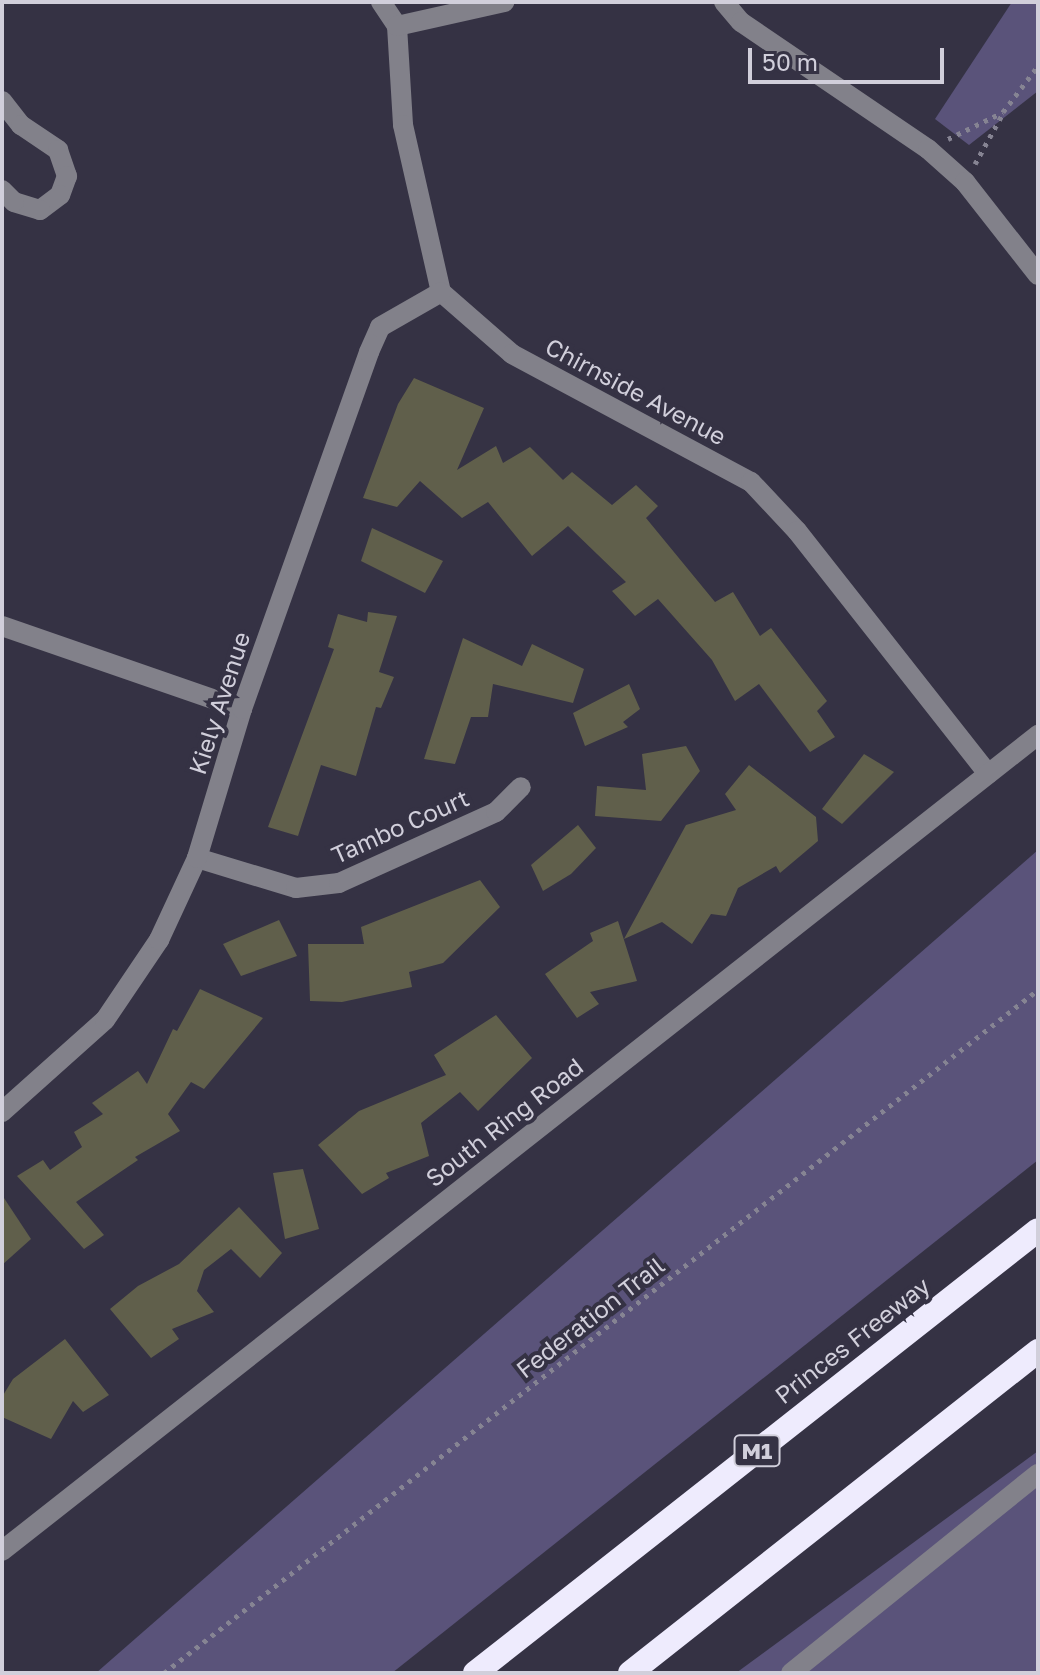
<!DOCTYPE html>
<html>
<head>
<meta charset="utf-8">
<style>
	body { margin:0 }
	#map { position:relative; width:1040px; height:1675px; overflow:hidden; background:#353244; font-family:"Golos Text",sans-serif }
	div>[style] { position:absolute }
	.green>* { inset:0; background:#5a537a }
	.building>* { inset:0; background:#605f4b }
	.path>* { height:5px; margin-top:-2.5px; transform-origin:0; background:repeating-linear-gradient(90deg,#868493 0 4px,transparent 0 10px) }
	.minor>* { height:20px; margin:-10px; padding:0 10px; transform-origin:10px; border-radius:10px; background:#82818a }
	.highway>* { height:24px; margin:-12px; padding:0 12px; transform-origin:12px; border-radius:12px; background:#eeebfd }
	span { translate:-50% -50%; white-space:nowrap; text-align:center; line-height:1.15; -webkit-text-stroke:8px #353244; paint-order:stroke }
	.shield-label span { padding:2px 6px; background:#353244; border:2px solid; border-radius:6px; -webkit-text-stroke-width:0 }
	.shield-label { font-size:22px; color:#d1cfdb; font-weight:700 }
	.street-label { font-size:24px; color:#d1cfdb }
	.frame { position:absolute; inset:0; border:4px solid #d1cfdb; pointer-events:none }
	.scale { position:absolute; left:748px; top:48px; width:196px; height:36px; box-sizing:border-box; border:4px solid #d1cfdb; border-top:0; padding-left:10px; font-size:24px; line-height:28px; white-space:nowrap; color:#d1cfdb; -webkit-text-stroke:6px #353244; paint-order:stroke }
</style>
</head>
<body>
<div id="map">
	<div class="green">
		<div style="clip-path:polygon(1012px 2px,1038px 2px,1038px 91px,969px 145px,935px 119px)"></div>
		<div style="clip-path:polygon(1038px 850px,1038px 1160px,392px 1673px,96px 1673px)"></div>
		<div style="clip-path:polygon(1038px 1451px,1038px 1673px,736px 1673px)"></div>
	</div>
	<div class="building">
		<div style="clip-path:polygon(414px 378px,484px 408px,457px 470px,496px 446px,503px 463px,530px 447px,563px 480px,572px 472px,612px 505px,636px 485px,658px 506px,646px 518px,715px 602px,733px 592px,760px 636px,771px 628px,827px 701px,817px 711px,835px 737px,810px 752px,759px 684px,735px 701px,712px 660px,658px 599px,635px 616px,612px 591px,626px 582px,568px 526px,532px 556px,488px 502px,462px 518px,420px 481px,397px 507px,363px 498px,398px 404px)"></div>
		<div style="clip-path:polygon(372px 528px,443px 561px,425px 593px,361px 561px)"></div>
		<div style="clip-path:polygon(368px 612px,397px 616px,379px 672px,394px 677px,381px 708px,376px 707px,356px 776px,321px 765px,298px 836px,268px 827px,334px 649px,328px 647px,338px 614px,367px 622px)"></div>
		<div style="clip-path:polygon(463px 638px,522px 666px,532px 644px,584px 669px,573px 703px,493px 684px,488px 717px,471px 717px,455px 764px,424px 759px)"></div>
		<div style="clip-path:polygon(629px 684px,640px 709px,623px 722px,628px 727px,585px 746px,573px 713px)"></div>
		<div style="clip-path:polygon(686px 746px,700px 771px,661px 821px,595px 816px,597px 786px,646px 790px,642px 754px)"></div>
		<div style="clip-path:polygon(864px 754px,894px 772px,842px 824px,822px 809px)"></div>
		<div style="clip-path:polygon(749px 765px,816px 817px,818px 841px,780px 873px,776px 866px,738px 888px,726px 916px,711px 914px,692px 944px,662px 922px,624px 939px,686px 825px,736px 810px,725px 794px)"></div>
		<div style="clip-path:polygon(578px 825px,596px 848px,571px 874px,543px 891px,531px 865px)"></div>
		<div style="clip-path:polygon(480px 880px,500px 907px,443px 963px,409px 972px,412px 987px,342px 1002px,310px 1001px,308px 944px,364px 944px,361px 927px)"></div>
		<div style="clip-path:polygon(279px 920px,297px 956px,241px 976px,223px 944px)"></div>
		<div style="clip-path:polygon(618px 921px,637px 981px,590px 992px,599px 1004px,577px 1018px,545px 974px,593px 941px,590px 933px)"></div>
		<div style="clip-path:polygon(200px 989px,263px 1018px,204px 1089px,191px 1082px,168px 1114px,180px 1131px,135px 1157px,138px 1160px,76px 1202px,104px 1235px,84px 1249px,17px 1176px,43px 1160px,50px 1170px,82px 1147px,74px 1132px,103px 1114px,92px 1103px,138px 1071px,147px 1084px,173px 1029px,177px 1031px)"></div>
		<div style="clip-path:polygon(496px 1015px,532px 1058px,478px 1111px,460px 1092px,421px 1123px,429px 1156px,386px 1173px,389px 1178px,362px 1194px,318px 1145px,359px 1111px,446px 1075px,434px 1055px)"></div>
		<div style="clip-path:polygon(303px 1169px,319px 1229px,285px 1239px,273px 1173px)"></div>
		<div style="clip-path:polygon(2px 1195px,31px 1239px,2px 1265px)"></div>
		<div style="clip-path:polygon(239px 1207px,282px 1253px,260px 1278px,231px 1249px,204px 1270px,197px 1291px,214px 1312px,172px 1329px,179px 1339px,151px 1358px,110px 1309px,138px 1286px,179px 1264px)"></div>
		<div style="clip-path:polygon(65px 1339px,109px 1395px,83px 1412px,73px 1401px,51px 1439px,2px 1417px,2px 1397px,13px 1379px)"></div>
	</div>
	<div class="path">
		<div style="left:948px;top:139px;width:61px;rotate:-26.1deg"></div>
		<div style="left:1003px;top:112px;width:58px;rotate:-52.7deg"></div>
		<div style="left:975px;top:164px;width:58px;rotate:-61.2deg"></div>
		<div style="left:164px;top:1673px;width:1109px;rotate:-38.01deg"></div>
	</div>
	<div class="minor">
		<div style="left:381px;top:2px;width:29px;rotate:56deg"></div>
		<div style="left:397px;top:26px;width:99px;rotate:86.5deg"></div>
		<div style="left:403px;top:125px;width:171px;rotate:77.2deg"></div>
		<div style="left:441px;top:292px;width:94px;rotate:41.1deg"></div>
		<div style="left:512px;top:354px;width:271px;rotate:28.2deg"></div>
		<div style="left:751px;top:482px;width:67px;rotate:46.8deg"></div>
		<div style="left:797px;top:531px;width:309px;rotate:51.8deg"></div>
		<div style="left:724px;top:2px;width:26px;rotate:50deg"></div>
		<div style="left:741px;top:22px;width:226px;rotate:34.2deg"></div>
		<div style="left:928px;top:149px;width:50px;rotate:41.7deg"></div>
		<div style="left:965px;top:182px;width:118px;rotate:51.9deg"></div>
		<div style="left:397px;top:26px;width:110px;rotate:-12.6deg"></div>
		<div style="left:2px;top:101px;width:31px;rotate:52deg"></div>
		<div style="left:21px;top:125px;width:45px;rotate:34deg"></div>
		<div style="left:58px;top:150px;width:28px;rotate:71deg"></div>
		<div style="left:67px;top:176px;width:20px;rotate:110deg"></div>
		<div style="left:60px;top:195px;width:25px;rotate:143deg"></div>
		<div style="left:40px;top:210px;width:27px;rotate:-163deg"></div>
		<div style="left:14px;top:202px;width:17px;rotate:-135deg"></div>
		<div style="left:2px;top:626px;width:254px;rotate:19.1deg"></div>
		<div style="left:197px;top:858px;width:103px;rotate:16.9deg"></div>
		<div style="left:296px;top:888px;width:43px;rotate:-6.6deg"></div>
		<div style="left:339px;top:883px;width:172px;rotate:-24.3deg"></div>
		<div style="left:496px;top:812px;width:35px;rotate:-45deg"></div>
		<div style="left:2px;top:1112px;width:138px;rotate:-41.8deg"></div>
		<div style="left:105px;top:1020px;width:97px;rotate:-56deg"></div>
		<div style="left:159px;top:940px;width:90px;rotate:-65.1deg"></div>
		<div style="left:197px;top:858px;width:156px;rotate:-73.2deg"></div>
		<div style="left:242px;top:709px;width:379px;rotate:-70.4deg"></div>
		<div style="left:369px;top:352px;width:27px;rotate:-66deg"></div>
		<div style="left:380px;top:327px;width:70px;rotate:-29.8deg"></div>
		<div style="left:2px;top:1551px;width:1319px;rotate:-38.23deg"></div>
		<div style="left:791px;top:1673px;width:317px;rotate:-38.9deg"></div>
	</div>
	<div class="highway">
		<div style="left:475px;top:1673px;width:716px;rotate:-38.2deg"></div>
		<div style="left:630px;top:1673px;width:520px;rotate:-38.28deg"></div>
	</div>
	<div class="shield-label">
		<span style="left:757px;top:1451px">M1</span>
	</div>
	<div class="street-label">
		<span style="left:636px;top:391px;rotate:28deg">Chirnside Avenue</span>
		<span style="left:219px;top:703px;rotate:-72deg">Kiely Avenue</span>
		<span style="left:400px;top:826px;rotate:-24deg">Tambo Court</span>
		<span style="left:504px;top:1122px;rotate:-38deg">South Ring Road</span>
		<span style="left:590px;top:1317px;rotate:-38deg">Federation Trail</span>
		<span style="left:852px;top:1340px;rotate:-38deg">Princes Freeway</span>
	</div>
	<div class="frame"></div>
	<div class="scale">50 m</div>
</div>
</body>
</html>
